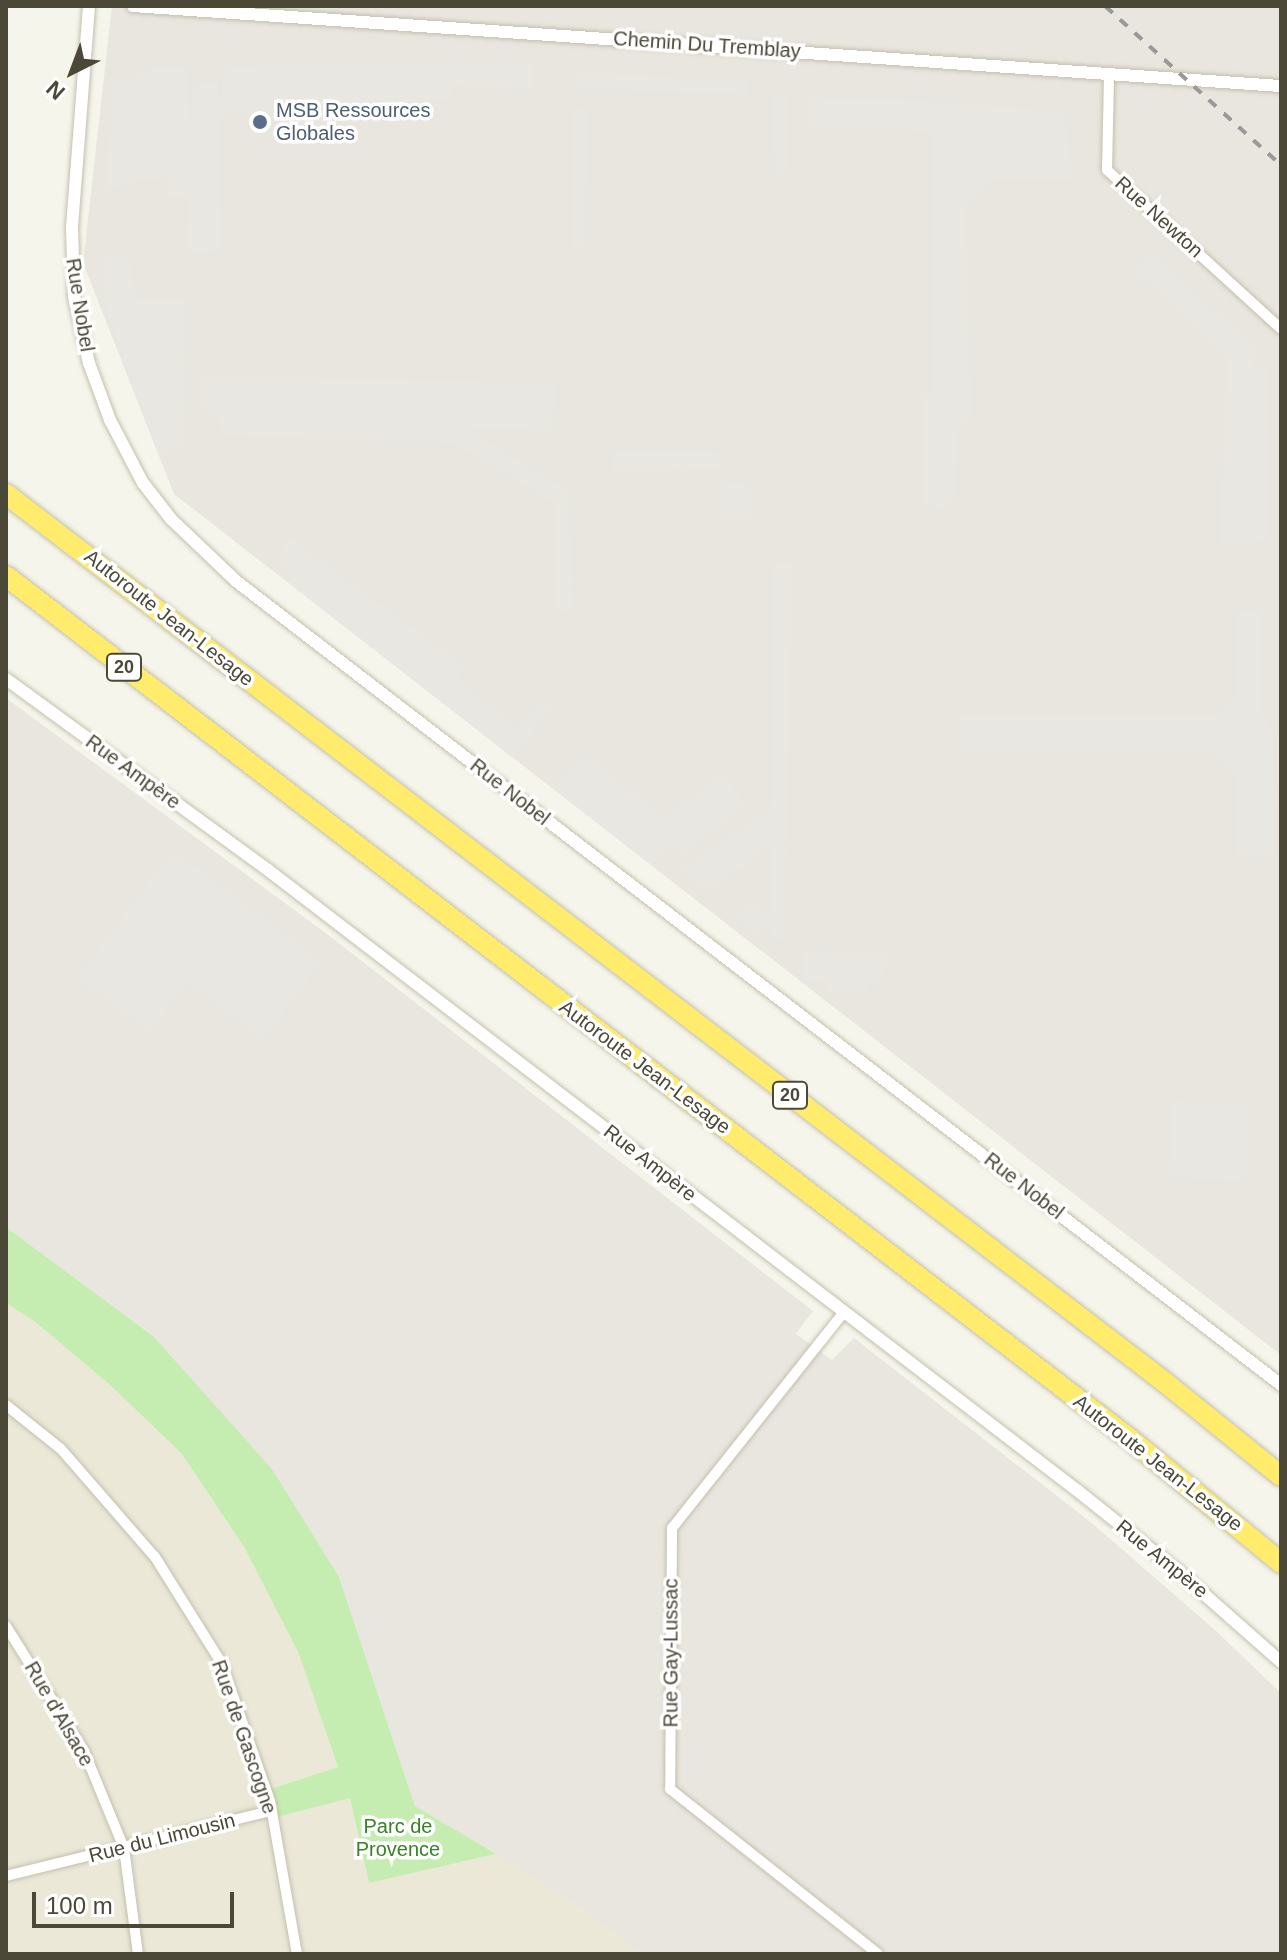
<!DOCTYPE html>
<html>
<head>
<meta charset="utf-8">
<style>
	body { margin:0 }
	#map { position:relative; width:1287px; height:1960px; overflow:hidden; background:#f6f5eb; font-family:Arial,sans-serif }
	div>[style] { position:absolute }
	.residential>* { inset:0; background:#ebe8d8 }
	.industrial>* { inset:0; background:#e9e6df }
	.green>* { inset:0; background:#c6edb1 }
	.parking>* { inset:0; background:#e8e7e2; transform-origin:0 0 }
	.roads { filter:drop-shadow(0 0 2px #c3c0ac) drop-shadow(0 0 2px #c3c0ac) }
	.minor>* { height:10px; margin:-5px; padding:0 5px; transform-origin:5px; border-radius:5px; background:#fff }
	.tertiary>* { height:12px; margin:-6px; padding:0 6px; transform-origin:6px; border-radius:6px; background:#fff }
	.motorway>* { height:20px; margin:-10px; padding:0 10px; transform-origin:10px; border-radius:10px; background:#ffec6d }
	.rail>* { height:4px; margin-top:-2px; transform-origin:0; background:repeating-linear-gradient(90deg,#999 0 10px,transparent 0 20px) }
	.dots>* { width:22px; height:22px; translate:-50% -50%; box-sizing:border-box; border:4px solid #fff; border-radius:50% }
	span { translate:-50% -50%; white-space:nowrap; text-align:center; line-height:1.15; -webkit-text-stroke:7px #fff; paint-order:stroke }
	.shield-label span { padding:2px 6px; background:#fff; border:2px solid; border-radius:6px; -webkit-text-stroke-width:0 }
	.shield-label { font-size:18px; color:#4b4837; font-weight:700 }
	.street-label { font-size:20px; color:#4b4837 }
	.service-label { font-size:20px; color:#4e5e75 }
	.left { translate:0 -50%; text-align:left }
	.park-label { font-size:20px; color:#368325 }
	.frame { position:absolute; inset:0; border:8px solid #4b4837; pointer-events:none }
	.north { position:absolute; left:32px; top:32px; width:80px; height:80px; -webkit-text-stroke:6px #fff; paint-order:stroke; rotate:222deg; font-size:22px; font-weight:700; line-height:32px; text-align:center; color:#4b4837 }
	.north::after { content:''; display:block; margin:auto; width:28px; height:36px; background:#4b4837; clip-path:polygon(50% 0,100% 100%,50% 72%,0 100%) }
	.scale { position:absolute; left:32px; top:1892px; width:202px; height:36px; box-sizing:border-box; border:4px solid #4b4837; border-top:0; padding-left:10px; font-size:24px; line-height:28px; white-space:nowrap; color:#4b4837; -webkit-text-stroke:6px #fff; paint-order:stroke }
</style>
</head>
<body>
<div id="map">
	<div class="residential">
		<div style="clip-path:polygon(6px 1303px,34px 1321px,109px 1384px,181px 1453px,244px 1547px,298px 1652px,338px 1767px,267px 1790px,350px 1797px,369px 1883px,496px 1854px,562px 1895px,641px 1954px,6px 1954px)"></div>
	</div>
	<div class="industrial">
		<div style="clip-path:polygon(112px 6px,1281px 6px,1281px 1355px,174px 494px,83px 263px)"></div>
		<div style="clip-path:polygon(6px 698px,327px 934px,813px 1311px,796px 1334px,832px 1360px,854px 1338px,1093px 1524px,1216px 1631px,1281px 1693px,1281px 1954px,641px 1954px,562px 1895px,415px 1806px,339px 1577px,153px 1336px,6px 1227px)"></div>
	</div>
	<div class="green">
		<div style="clip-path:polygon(6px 1227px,153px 1336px,272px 1469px,339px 1577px,415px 1806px,496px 1854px,369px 1883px,350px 1798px,273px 1818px,267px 1790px,338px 1767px,298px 1652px,244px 1547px,181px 1453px,109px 1384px,34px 1321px,6px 1303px)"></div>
	</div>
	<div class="parking">
		<div style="clip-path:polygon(390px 64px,533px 65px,533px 90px,452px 85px,451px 99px,218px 115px,221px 251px,187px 253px,189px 197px,168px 196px,171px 178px,139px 179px,105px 192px,114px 81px,130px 83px,151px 67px,187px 67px,189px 171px,192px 95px,202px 83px,217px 83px,218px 113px,225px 67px)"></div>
		<div style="clip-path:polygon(577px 72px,748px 82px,748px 94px,576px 89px)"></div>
		<div style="clip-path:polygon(772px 92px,787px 96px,786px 175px,775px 176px)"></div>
		<div style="clip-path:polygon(807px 98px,910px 100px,1064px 112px,1073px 179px,989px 179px,965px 205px,971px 416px,957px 433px,955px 495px,943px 510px,922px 501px,922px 394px,934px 393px,933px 133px,878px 127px,809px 127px)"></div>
		<div style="clip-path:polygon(573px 109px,587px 109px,585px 248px,573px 249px)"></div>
		<div style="clip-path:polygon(127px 254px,137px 299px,186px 300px,184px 443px,160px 457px,104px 300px,103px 259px)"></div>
		<div style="clip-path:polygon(1150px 254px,1257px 348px,1252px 368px,1266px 368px,1267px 541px,1220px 545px,1227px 358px,1132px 269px)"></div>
		<div style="clip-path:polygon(201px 376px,556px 383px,553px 430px,467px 429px,568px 491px,573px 610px,556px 611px,556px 504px,453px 443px,222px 435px,221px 421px,200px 403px)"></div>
		<div style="clip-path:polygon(612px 452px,719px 452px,721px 468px,613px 472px)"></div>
		<div style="clip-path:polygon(722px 482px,750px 484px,752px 518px,720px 520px)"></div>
		<div style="clip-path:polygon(290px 537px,466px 668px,456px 680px,518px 727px,543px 697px,554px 707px,512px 757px,289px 583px,294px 576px,276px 560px)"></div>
		<div style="clip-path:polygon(792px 563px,784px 938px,770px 940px,770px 922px,757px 939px,734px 918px,751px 900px,770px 919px,771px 847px,703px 894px,681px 869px,772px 807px,774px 564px)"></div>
		<div style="clip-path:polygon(1262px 610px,1262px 714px,1273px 738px,1275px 856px,1238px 857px,1238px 780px,1214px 754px,960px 753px,959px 715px,1214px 715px,1237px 695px,1238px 611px)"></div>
		<div style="clip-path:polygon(584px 753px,664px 818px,723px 774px,744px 803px,684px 858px,670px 844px,652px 865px,554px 789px)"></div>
		<div style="clip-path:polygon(173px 850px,322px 961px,263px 1040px,187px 982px,149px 1032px,77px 978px)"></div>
		<div style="clip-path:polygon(803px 951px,890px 953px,879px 983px,867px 983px,868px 994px,828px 992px,827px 980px,802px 982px)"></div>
		<div style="left:1172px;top:1101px;width:77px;height:77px;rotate:2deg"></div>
	</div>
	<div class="roads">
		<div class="minor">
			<div style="left:1109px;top:76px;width:94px;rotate:91.2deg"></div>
			<div style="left:1107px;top:170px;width:236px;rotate:42.4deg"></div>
			<div style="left:844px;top:1312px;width:276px;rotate:128.5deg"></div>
			<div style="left:672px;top:1528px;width:261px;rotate:90.4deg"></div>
			<div style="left:670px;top:1789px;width:265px;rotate:38.4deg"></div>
			<div style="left:6px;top:1405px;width:70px;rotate:38.7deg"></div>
			<div style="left:61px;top:1449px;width:143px;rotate:49deg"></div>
			<div style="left:155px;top:1557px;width:126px;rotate:57.9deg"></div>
			<div style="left:222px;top:1664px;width:145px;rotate:70.7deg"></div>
			<div style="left:270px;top:1801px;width:155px;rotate:80deg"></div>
			<div style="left:6px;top:1626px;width:147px;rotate:58deg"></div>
			<div style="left:84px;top:1751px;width:105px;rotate:67.6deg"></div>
			<div style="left:124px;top:1848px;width:107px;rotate:82.5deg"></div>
			<div style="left:6px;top:1876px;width:273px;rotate:-13.8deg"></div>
		</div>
		<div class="tertiary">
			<div style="left:89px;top:6px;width:222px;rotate:94.4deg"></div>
			<div style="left:72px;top:227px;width:69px;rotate:88.3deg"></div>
			<div style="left:74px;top:296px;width:69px;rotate:77.4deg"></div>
			<div style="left:89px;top:363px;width:61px;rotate:69.8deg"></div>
			<div style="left:110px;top:420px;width:71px;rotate:62.4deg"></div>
			<div style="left:143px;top:483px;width:46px;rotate:52.1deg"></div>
			<div style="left:171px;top:519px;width:90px;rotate:43.6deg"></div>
			<div style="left:236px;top:581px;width:1318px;rotate:37.57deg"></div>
			<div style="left:133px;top:6px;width:1151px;rotate:3.99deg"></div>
			<div style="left:6px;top:679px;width:324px;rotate:36.1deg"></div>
			<div style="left:268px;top:870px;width:1021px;rotate:37.48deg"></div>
			<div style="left:1078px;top:1491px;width:129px;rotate:38.7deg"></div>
			<div style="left:1179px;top:1572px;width:136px;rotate:41.4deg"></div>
		</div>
		<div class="motorway">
			<div style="left:6px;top:494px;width:1456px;rotate:37.47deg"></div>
			<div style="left:1162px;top:1380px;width:153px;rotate:38.9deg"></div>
			<div style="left:6px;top:576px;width:1423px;rotate:37.52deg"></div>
			<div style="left:1135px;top:1443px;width:189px;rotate:39.4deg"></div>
		</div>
	</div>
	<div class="rail">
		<div style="left:1105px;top:6px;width:237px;rotate:42.1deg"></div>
	</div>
	<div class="dots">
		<div style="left:260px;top:122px;background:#5c6f8a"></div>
	</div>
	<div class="shield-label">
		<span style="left:124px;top:667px">20</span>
		<span style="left:790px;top:1095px">20</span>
	</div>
	<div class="street-label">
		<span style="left:707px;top:45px;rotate:4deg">Chemin Du Tremblay</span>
		<span style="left:1159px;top:217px;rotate:42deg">Rue Newton</span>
		<span style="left:80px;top:305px;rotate:81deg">Rue Nobel</span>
		<span style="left:169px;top:618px;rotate:38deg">Autoroute Jean-Lesage</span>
		<span style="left:133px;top:772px;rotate:36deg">Rue Ampère</span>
		<span style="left:510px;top:792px;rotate:38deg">Rue Nobel</span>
		<span style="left:645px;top:1067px;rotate:37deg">Autoroute Jean-Lesage</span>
		<span style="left:650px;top:1163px;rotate:38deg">Rue Ampère</span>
		<span style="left:1024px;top:1186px;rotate:38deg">Rue Nobel</span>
		<span style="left:1158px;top:1463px;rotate:38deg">Autoroute Jean-Lesage</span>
		<span style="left:1162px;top:1559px;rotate:39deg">Rue Ampère</span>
		<span style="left:671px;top:1653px;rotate:-90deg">Rue Gay-Lussac</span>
		<span style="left:59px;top:1714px;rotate:60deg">Rue d'Alsace</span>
		<span style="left:244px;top:1737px;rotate:71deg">Rue de Gascogne</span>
		<span style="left:162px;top:1838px;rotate:-14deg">Rue du Limousin</span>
	</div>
	<div class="service-label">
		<span class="left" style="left:276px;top:122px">MSB Ressources<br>Globales</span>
	</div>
	<div class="park-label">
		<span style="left:398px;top:1838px">Parc de<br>Provence</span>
	</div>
	<div class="frame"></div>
	<div class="north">N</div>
	<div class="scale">100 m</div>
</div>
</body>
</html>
